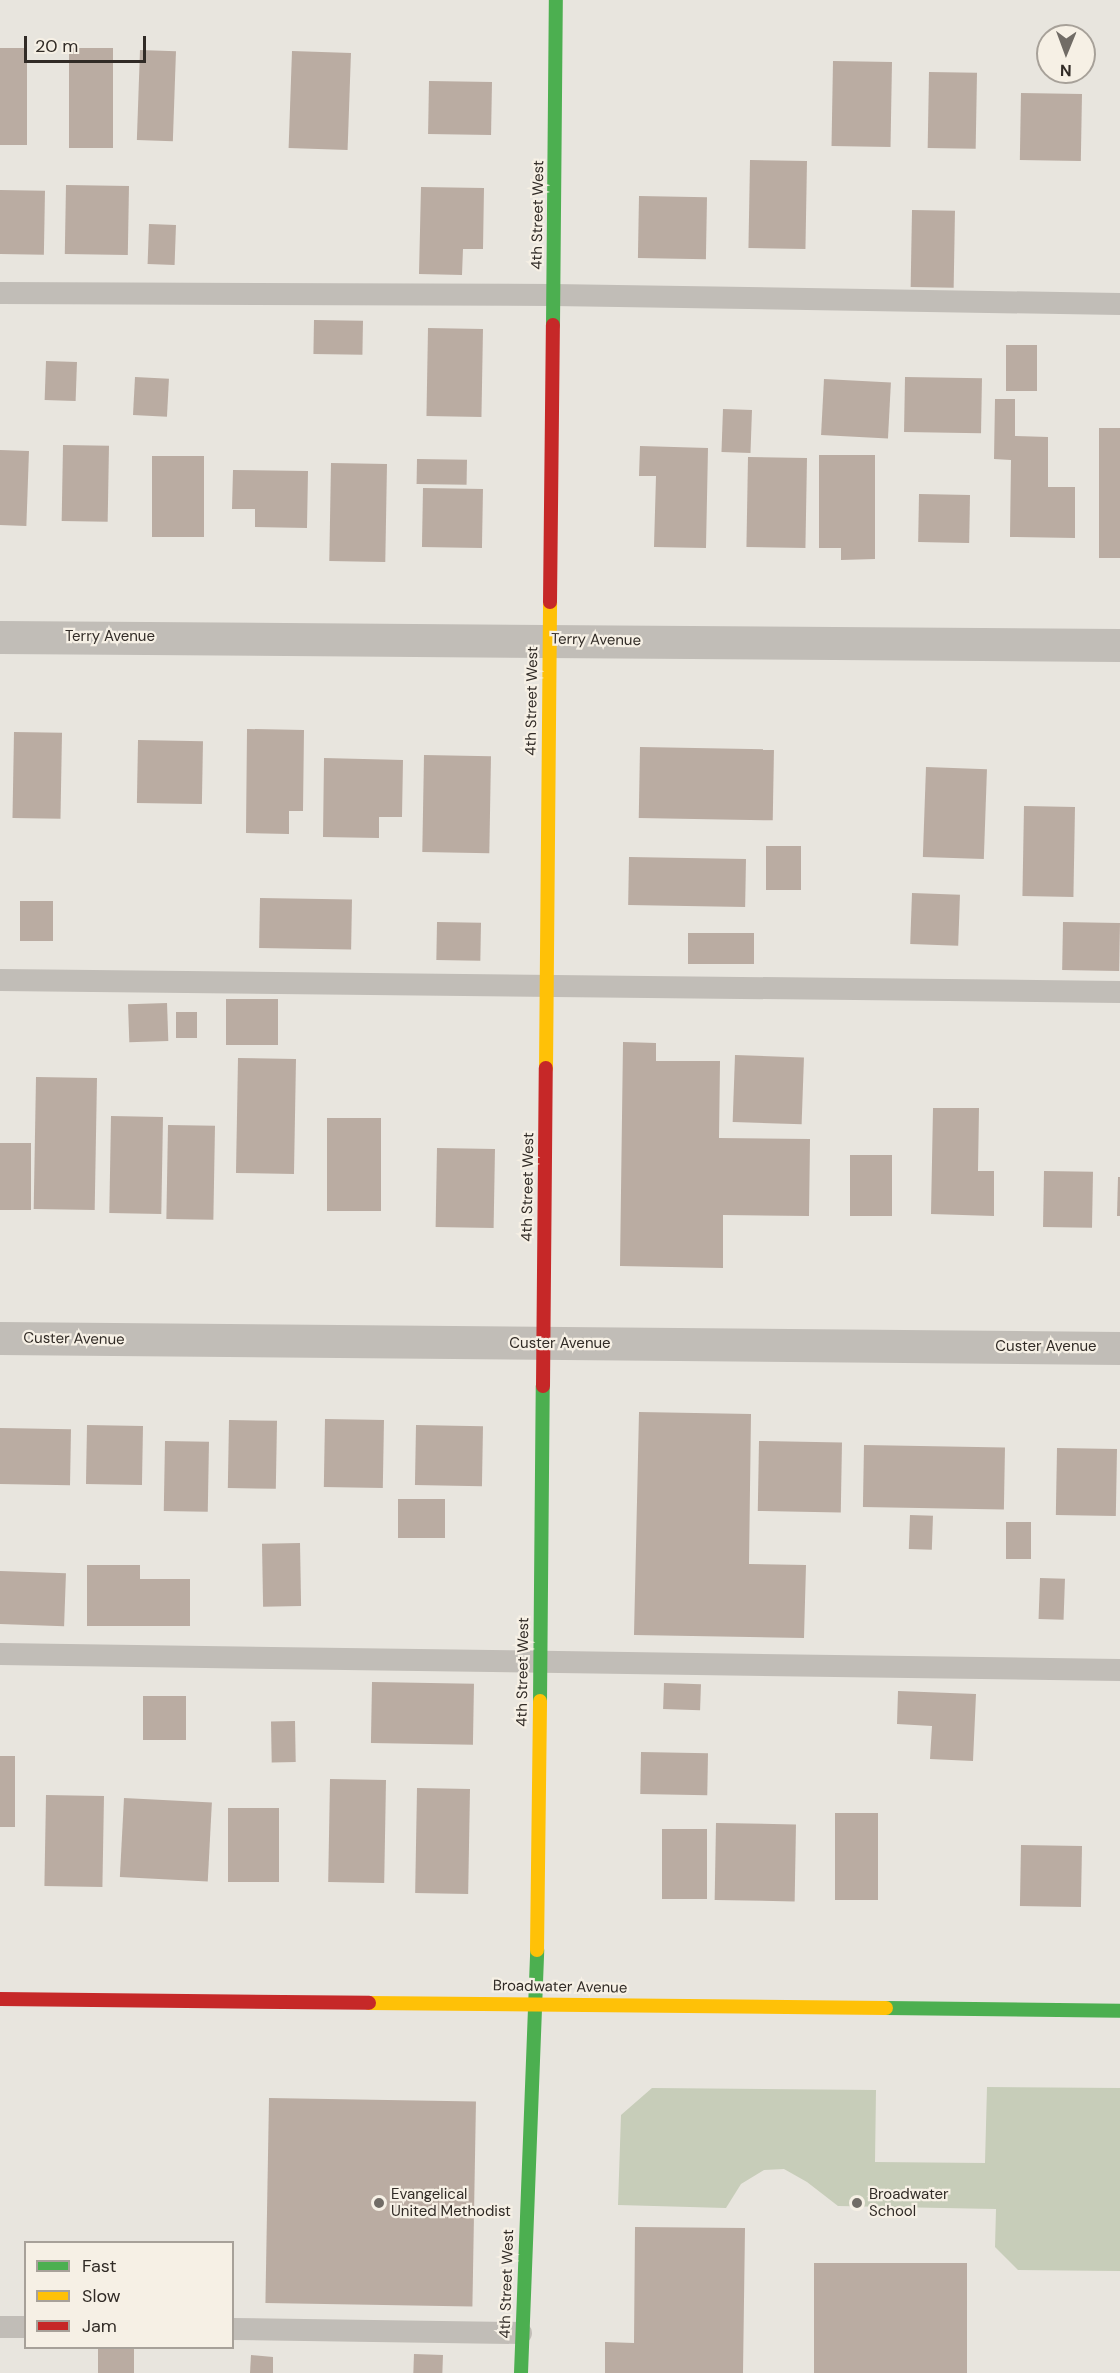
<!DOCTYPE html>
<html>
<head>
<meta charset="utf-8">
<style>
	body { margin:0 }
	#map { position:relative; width:1120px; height:2373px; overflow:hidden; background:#e8e5de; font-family:"DM Sans",sans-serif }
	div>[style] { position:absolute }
	.green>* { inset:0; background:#c7cdb9 }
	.building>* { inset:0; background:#baaca2; transform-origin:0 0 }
	.lane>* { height:22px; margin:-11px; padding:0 11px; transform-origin:11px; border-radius:11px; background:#c1bdb7 }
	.street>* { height:33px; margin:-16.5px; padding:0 16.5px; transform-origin:16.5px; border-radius:16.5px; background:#c1bdb7 }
	.fast>* { height:14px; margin:-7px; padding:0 7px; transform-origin:7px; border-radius:7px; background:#4caf50 }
	.slow>* { height:14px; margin:-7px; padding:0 7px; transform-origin:7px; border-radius:7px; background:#ffc107 }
	.jam>* { height:14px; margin:-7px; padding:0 7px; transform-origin:7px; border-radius:7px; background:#c62828 }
	.dots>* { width:16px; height:16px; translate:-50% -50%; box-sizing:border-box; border:3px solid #f6f0e5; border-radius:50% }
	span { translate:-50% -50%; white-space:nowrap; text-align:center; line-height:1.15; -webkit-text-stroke:4.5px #f6f0e5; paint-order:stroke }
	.street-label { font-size:15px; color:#312b26 }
	.poi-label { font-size:15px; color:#312b26 }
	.left { translate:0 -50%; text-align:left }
	.legend { position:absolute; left:24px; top:2241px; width:210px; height:108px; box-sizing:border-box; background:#f6f0e5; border:2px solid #a7a199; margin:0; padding:8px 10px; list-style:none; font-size:18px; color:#312b26 }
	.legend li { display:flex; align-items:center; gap:12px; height:30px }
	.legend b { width:30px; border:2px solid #a7a199 }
	.north { position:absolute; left:1036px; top:24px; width:60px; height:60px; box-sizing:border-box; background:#f6f0e5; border:2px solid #a7a199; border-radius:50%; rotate:181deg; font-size:16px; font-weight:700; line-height:24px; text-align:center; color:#312b26 }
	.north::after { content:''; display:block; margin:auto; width:21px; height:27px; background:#716c66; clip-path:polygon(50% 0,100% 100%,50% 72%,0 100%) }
	.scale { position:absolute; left:24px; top:36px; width:122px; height:27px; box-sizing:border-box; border:3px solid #312b26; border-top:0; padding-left:8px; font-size:18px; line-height:21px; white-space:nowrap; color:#312b26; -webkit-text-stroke:4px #f6f0e5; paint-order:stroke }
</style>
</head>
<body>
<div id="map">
	<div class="green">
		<div style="clip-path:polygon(987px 2087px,1120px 2088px,1120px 2271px,1018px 2270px,995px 2247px,996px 2209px,838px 2206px,807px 2182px,784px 2169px,764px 2170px,741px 2184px,726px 2208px,618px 2205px,621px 2115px,652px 2088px,876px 2090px,875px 2162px,985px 2163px)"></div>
	</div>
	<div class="building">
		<div style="left:0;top:48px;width:27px;height:97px"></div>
		<div style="left:69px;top:48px;width:44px;height:100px"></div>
		<div style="left:140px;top:50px;width:36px;height:90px;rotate:2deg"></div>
		<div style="left:292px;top:51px;width:59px;height:97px;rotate:2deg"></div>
		<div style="left:833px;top:61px;width:59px;height:85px;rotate:1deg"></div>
		<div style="left:929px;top:72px;width:48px;height:76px;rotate:1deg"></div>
		<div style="left:429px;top:81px;width:63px;height:53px;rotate:1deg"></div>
		<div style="left:1021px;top:93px;width:61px;height:67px;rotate:1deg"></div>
		<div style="left:750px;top:160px;width:57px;height:88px;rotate:1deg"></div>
		<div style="left:66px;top:185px;width:63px;height:69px;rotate:1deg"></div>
		<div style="clip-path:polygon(421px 187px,484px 188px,483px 249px,463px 249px,462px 275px,419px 274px)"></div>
		<div style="left:0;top:190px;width:45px;height:64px;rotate:1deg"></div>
		<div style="left:639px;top:196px;width:68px;height:62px;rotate:1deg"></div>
		<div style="left:912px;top:210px;width:43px;height:77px;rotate:1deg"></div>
		<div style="left:149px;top:224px;width:27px;height:40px;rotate:2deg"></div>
		<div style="left:314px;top:320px;width:49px;height:34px;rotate:1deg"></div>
		<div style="left:428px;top:328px;width:55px;height:88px;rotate:1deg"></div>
		<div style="left:1006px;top:345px;width:31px;height:46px"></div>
		<div style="left:46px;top:361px;width:31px;height:39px;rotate:2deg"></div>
		<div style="left:135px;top:377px;width:34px;height:38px;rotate:3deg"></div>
		<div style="left:905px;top:377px;width:77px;height:55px;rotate:1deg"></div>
		<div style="left:824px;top:379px;width:67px;height:56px;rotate:3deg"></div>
		<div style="clip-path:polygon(995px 399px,1015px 399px,1015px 436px,1048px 437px,1048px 487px,1075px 487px,1075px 538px,1010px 537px,1011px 460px,994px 459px)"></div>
		<div style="left:723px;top:409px;width:29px;height:43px;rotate:2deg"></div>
		<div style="left:1099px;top:428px;width:21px;height:130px"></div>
		<div style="left:63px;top:445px;width:46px;height:76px;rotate:1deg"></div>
		<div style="clip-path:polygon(640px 446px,708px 448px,706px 548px,654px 547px,656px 476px,639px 476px)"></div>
		<div style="left:0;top:450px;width:29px;height:75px;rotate:2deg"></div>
		<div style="clip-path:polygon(819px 455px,875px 455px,875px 559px,841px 560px,841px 548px,819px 548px)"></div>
		<div style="left:152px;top:456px;width:52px;height:81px"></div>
		<div style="left:748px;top:457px;width:59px;height:90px;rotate:1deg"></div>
		<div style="left:417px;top:459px;width:50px;height:25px;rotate:1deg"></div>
		<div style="left:331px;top:463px;width:56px;height:98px;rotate:1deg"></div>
		<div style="clip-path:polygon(233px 470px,308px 471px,307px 528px,255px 527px,255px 509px,232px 509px)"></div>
		<div style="left:423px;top:488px;width:60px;height:59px;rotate:1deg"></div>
		<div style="left:919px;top:494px;width:51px;height:48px;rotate:1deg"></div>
		<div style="clip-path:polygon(247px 729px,304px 730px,303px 811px,289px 811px,289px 834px,246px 833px)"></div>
		<div style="left:14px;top:732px;width:48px;height:86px;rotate:1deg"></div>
		<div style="left:138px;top:740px;width:65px;height:63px;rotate:1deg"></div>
		<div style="left:640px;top:747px;width:134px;height:71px;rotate:1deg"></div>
		<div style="left:424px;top:755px;width:67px;height:97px;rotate:1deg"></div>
		<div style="clip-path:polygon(324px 758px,403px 760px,402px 817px,379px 817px,379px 838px,323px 837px)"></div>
		<div style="left:926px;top:767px;width:61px;height:90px;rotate:2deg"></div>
		<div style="left:1024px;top:806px;width:51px;height:90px;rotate:1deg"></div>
		<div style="left:801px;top:846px;width:44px;height:35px;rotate:90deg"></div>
		<div style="left:629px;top:857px;width:117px;height:48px;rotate:1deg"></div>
		<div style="left:912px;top:893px;width:48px;height:51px;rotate:2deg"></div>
		<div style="left:260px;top:898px;width:92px;height:50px;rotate:1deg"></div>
		<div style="left:20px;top:901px;width:33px;height:40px"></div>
		<div style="left:437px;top:922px;width:44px;height:38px;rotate:1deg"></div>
		<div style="left:1063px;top:922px;width:57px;height:48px;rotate:1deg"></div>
		<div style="left:688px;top:933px;width:66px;height:31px"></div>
		<div style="left:226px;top:999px;width:52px;height:46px"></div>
		<div style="left:167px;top:1003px;width:38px;height:39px;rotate:88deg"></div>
		<div style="left:176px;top:1012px;width:21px;height:26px"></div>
		<div style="clip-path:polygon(623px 1042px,656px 1043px,656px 1061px,720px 1061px,719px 1138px,810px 1139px,809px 1216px,723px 1215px,723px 1268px,620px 1266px)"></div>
		<div style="left:735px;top:1055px;width:69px;height:67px;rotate:2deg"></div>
		<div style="left:238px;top:1058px;width:58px;height:115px;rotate:1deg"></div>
		<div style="left:36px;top:1077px;width:61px;height:132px;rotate:1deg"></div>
		<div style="clip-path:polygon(933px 1108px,979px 1108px,978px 1171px,994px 1171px,994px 1216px,931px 1214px)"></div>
		<div style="left:111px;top:1116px;width:52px;height:97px;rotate:1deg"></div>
		<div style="left:327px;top:1118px;width:54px;height:93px"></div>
		<div style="left:168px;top:1125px;width:47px;height:94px;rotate:1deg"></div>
		<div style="left:0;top:1143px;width:31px;height:67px"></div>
		<div style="left:437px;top:1148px;width:58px;height:79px;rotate:1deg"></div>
		<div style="left:850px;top:1155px;width:42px;height:61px"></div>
		<div style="left:1044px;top:1171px;width:49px;height:56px;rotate:1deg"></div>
		<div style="clip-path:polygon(1118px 1177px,1120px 1177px,1120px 1216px,1117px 1216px)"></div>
		<div style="clip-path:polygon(639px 1412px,751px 1414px,749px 1564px,806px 1565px,804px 1638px,634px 1635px)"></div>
		<div style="left:325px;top:1419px;width:59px;height:68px;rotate:1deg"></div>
		<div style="left:229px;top:1420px;width:48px;height:68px;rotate:1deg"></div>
		<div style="left:87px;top:1425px;width:56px;height:59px;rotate:1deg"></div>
		<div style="left:416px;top:1425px;width:67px;height:60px;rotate:1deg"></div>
		<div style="left:0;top:1428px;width:71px;height:56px;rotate:1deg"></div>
		<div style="left:165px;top:1441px;width:44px;height:70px;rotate:1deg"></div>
		<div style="left:759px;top:1441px;width:83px;height:70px;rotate:1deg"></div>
		<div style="left:864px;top:1445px;width:141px;height:62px;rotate:1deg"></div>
		<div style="left:1057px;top:1448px;width:60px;height:67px;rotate:1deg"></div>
		<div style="left:398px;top:1499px;width:47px;height:39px"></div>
		<div style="left:910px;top:1515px;width:23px;height:34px;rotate:2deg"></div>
		<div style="left:1006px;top:1522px;width:25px;height:37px"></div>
		<div style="left:300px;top:1543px;width:63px;height:38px;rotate:89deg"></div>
		<div style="clip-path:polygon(87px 1565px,140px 1565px,140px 1579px,190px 1579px,190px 1626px,87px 1626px)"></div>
		<div style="left:0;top:1571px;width:66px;height:53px;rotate:2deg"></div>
		<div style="left:1040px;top:1578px;width:25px;height:41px;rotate:2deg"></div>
		<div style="left:372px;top:1682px;width:102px;height:61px;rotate:1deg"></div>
		<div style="left:664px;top:1683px;width:37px;height:26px;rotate:2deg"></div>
		<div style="clip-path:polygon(898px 1691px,976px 1694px,973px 1761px,930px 1759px,932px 1726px,897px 1724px)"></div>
		<div style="left:143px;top:1696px;width:43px;height:44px"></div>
		<div style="left:295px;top:1721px;width:41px;height:24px;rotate:89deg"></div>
		<div style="left:641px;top:1752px;width:67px;height:42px;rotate:1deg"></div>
		<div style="left:0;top:1756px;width:15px;height:71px"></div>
		<div style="left:330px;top:1779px;width:56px;height:103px;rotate:1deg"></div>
		<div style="left:417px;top:1788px;width:53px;height:105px;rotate:1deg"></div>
		<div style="left:46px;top:1795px;width:58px;height:91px;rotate:1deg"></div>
		<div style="left:124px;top:1798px;width:88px;height:79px;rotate:3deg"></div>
		<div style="left:228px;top:1808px;width:51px;height:74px"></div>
		<div style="left:835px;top:1813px;width:43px;height:87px"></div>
		<div style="left:716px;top:1823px;width:80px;height:77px;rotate:1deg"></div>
		<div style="left:662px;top:1829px;width:45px;height:70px"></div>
		<div style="left:1021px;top:1845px;width:61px;height:61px;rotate:1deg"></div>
		<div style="left:269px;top:2098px;width:207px;height:205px;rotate:1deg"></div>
		<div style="clip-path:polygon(635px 2227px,745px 2228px,743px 2373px,605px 2373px,605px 2342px,634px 2343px)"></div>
		<div style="left:814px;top:2263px;width:153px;height:110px"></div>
		<div style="left:98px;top:2348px;width:36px;height:25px"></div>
		<div style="left:414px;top:2354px;width:29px;height:19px;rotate:2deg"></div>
		<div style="clip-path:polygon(251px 2355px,273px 2357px,273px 2373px,250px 2373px)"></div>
	</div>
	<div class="lane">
		<div style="left:0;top:293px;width:553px;rotate:0.21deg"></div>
		<div style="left:553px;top:295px;width:567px;rotate:0.91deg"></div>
		<div style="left:0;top:980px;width:1120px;rotate:0.61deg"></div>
		<div style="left:0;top:1654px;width:1120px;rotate:0.82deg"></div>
		<div style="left:0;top:2327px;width:26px"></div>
		<div style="left:232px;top:2329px;width:289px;rotate:0.8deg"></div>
	</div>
	<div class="street">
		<div style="left:0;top:637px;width:1120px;rotate:0.41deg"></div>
		<div style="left:0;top:1338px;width:1120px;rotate:0.51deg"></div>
	</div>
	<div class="fast">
		<div style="left:553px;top:325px;width:325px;rotate:-89.5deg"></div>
		<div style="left:540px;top:1701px;width:315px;rotate:-89.5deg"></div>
		<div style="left:886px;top:2008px;width:234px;rotate:0.7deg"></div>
		<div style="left:521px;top:2373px;width:423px;rotate:-87.8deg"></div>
	</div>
	<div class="slow">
		<div style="left:546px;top:1068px;width:466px;rotate:-89.5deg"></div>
		<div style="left:537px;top:1950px;width:249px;rotate:-89.3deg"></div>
		<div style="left:369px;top:2003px;width:517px;rotate:0.55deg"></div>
	</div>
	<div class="jam">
		<div style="left:550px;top:602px;width:277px;rotate:-89.4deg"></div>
		<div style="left:543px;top:1386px;width:318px;rotate:-89.5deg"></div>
		<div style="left:0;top:1999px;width:369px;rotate:0.6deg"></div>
	</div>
	<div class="dots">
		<div style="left:379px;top:2203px;background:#716c66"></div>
		<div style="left:857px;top:2203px;background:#716c66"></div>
	</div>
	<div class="street-label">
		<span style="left:538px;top:215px;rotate:-89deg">4th Street West</span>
		<span style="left:110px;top:637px">Terry Avenue</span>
		<span style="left:596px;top:640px;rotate:1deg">Terry Avenue</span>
		<span style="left:532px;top:701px;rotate:-89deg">4th Street West</span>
		<span style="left:528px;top:1187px;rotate:-89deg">4th Street West</span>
		<span style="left:74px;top:1339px;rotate:1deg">Custer Avenue</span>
		<span style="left:560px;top:1344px">Custer Avenue</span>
		<span style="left:1046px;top:1347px">Custer Avenue</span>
		<span style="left:523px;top:1672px;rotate:-89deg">4th Street West</span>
		<span style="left:560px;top:1987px;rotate:1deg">Broadwater Avenue</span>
		<span style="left:507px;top:2284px;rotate:-88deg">4th Street West</span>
	</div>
	<div class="poi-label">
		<span class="left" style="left:391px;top:2203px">Evangelical<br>United Methodist</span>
		<span class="left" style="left:869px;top:2203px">Broadwater<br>School</span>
	</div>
	<ul class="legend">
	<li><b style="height:8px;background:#4caf50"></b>Fast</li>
	<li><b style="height:8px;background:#ffc107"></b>Slow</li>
	<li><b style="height:8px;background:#c62828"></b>Jam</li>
	</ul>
	<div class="north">N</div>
	<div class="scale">20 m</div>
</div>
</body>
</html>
